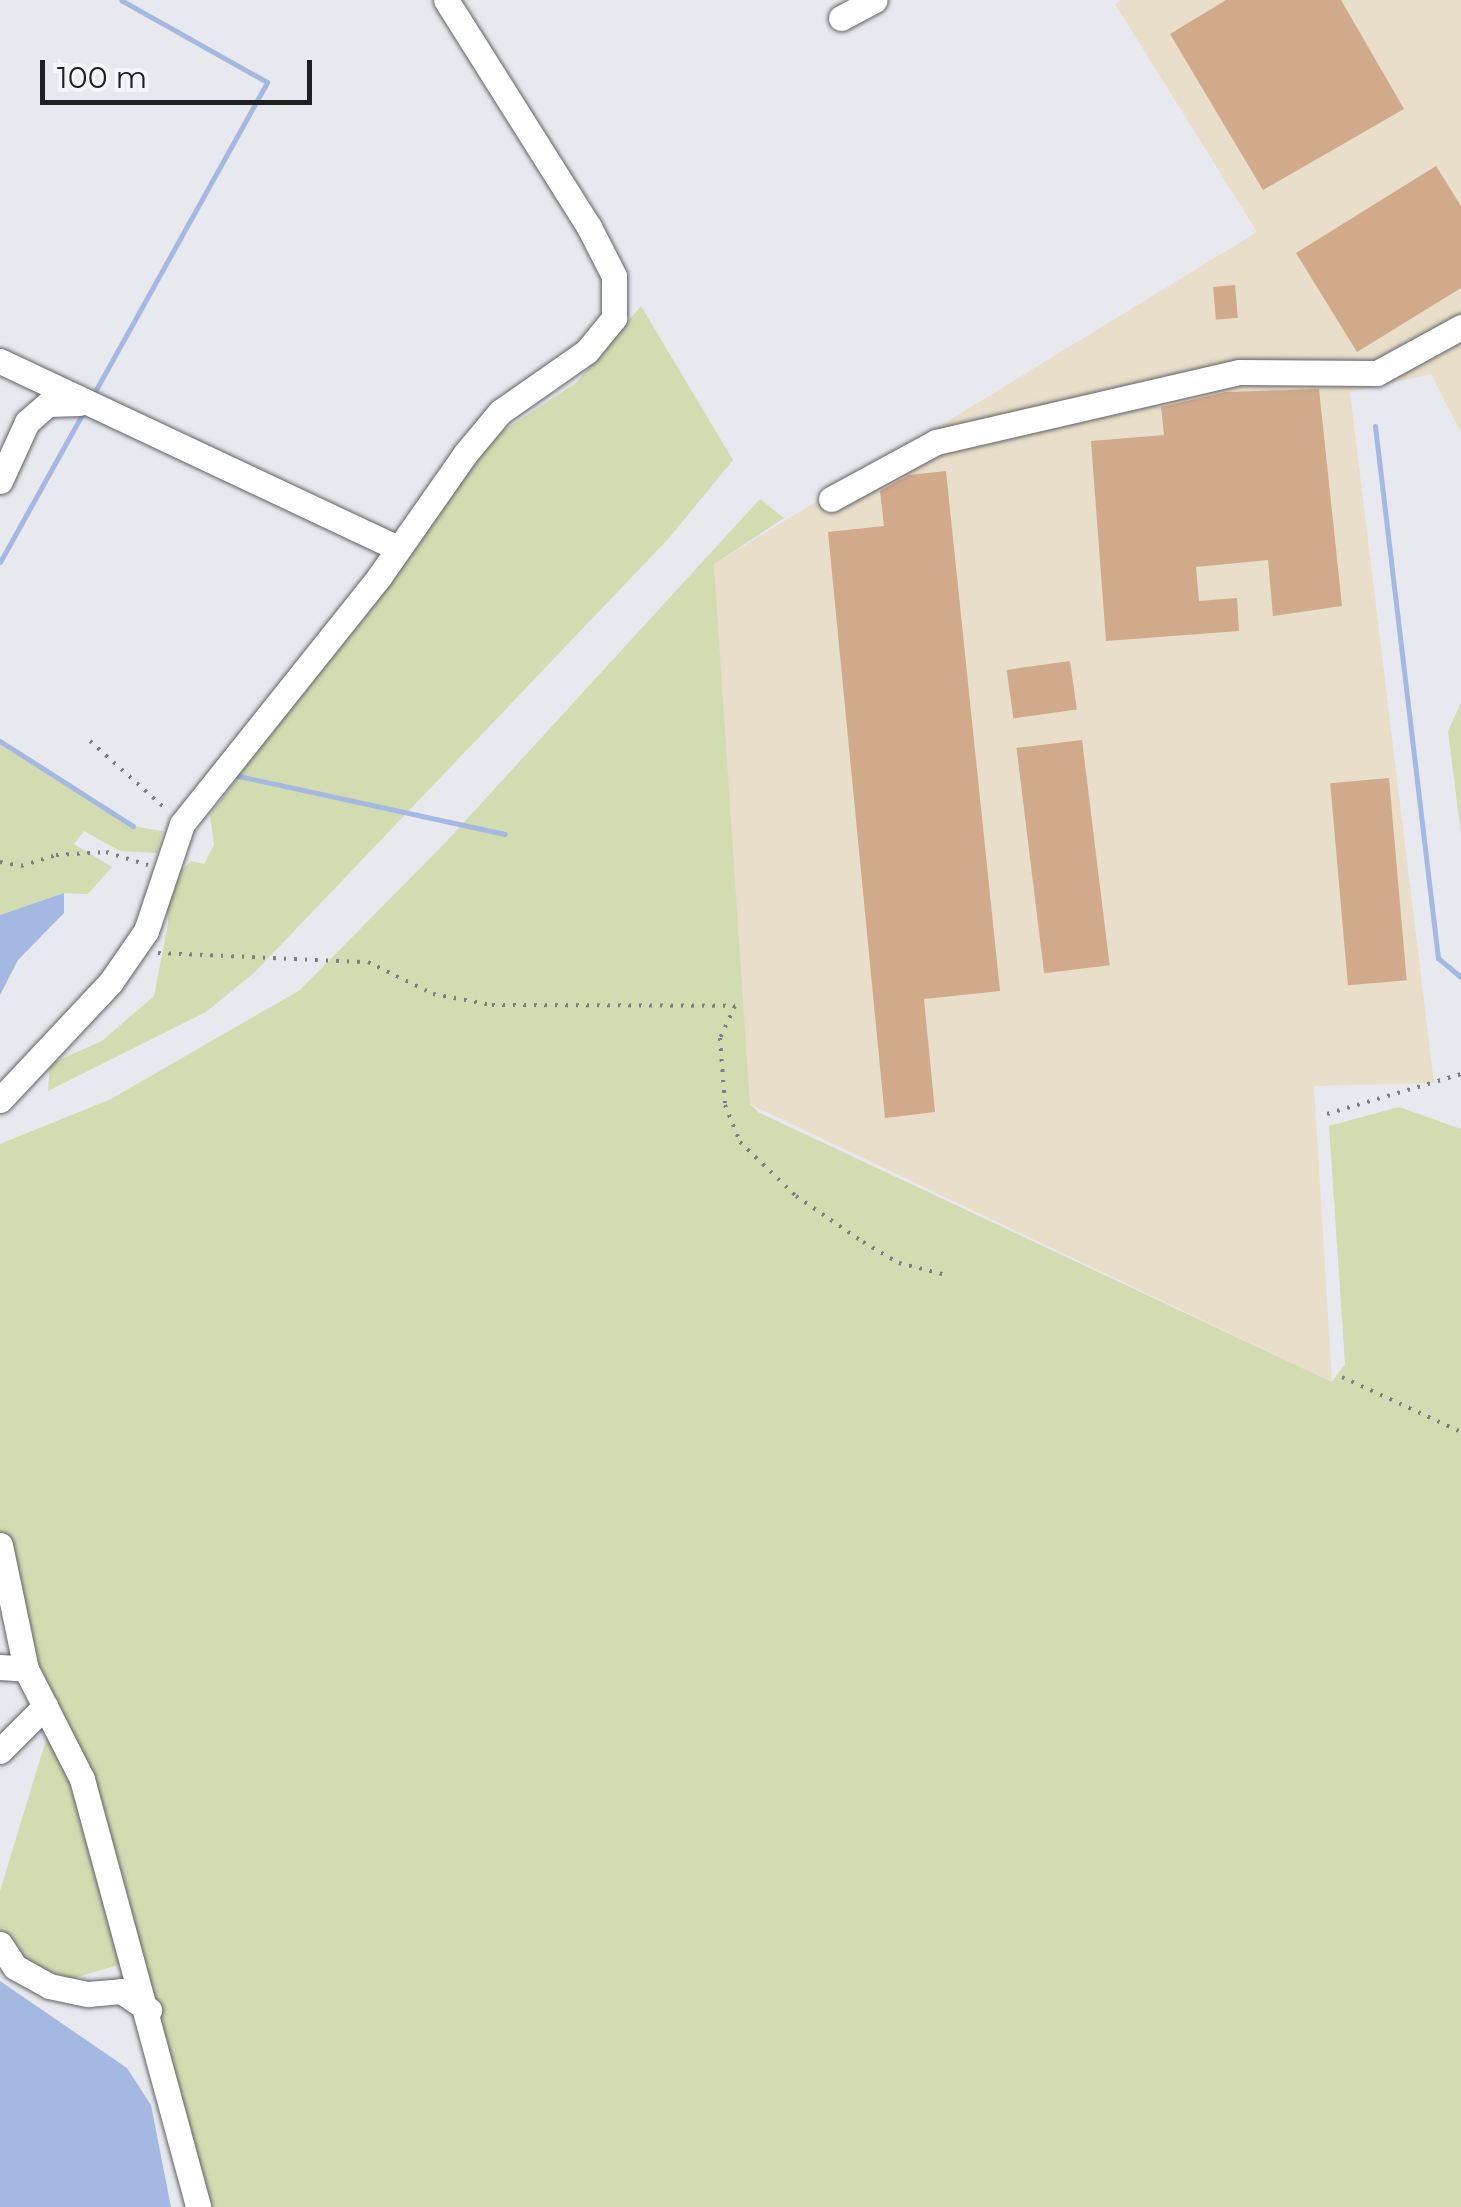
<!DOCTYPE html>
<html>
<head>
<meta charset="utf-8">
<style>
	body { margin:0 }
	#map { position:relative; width:1461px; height:2207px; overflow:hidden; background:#e8e9ef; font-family:Montserrat,sans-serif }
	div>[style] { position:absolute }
	.industrial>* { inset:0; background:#e8dec9 }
	.green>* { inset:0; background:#d3dbb1 }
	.water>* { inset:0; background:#a4b9e2 }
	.stream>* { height:5px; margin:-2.5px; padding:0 2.5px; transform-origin:2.5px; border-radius:2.5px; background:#a4b9e2 }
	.building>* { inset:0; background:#d1a98b; transform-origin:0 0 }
	.path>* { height:4px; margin-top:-2px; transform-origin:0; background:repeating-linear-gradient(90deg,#7d7e82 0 2.5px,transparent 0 10.5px) }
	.roads { filter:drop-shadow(0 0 2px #606166) drop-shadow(0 0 2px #606166) }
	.minor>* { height:25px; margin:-12.5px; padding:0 12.5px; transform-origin:12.5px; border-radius:12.5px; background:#fff }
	span { translate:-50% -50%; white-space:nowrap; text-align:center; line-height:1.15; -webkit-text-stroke:10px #f5f6fc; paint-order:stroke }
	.scale { position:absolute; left:40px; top:60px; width:272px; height:45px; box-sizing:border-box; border:5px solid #202022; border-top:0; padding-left:12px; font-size:30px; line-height:35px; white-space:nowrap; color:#202022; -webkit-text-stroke:8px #f5f6fc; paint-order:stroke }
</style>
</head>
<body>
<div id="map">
	<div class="industrial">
		<div style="clip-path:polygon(1121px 0,1461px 0,1461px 433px,1431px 374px,1350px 392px,1434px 1083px,1314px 1086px,1332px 1382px,750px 1104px,714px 564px,1257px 232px,1115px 4px)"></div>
	</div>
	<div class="green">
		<div style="clip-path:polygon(641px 306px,733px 460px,669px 538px,255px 972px,206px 1012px,48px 1091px,50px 1064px,102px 1041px,154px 996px,168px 924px,165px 887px,191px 861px,204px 864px,214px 845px,210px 815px,486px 442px,576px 383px)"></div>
		<div style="clip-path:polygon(760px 499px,784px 518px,714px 564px,750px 1104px,758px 1112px,1332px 1382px,1345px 1364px,1329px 1126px,1399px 1107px,1461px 1129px,1461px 2207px,198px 2207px,143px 1958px,70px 1979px,0 1959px,0 1891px,52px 1720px,0 1545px,0 1144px,111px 1099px,300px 990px,444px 844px)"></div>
		<div style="clip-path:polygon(1461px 703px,1461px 834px,1448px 731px)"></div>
		<div style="clip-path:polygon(0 741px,133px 826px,162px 831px,157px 853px,120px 851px,84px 831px,74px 844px,112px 867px,88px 894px,64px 893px,0 915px)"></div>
	</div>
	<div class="water">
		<div style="clip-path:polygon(64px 893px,64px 913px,18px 960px,0 995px,0 915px)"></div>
		<div style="clip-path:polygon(0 1981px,127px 2068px,151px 2105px,171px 2207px,0 2207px)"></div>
	</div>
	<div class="stream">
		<div style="left:93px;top:395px;width:358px;rotate:-60.9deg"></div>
		<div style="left:267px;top:82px;width:167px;rotate:-150.7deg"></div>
		<div style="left:1375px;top:426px;width:536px;rotate:83.25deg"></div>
		<div style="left:1438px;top:958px;width:30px;rotate:40deg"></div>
		<div style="left:0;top:562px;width:175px;rotate:-60.9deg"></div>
		<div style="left:0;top:741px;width:158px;rotate:32.6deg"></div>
		<div style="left:234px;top:775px;width:277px;rotate:12.3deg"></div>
	</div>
	<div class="building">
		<div style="clip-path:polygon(1226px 0,1341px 0,1404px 109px,1263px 190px,1170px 34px)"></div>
		<div style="clip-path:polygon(1436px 166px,1461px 206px,1461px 288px,1357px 352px,1296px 253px)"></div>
		<div style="left:1235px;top:285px;width:33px;height:22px;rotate:85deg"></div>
		<div style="clip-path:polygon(1319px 389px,1342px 606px,1273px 616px,1268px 560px,1196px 567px,1199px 601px,1237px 598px,1239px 631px,1106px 641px,1091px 441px,1164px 435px,1161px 407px,1226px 392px)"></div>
		<div style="clip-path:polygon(946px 471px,1000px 991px,924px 999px,935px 1112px,885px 1118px,828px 532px,884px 526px,880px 491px,909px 475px)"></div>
		<div style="left:1070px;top:661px;width:49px;height:64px;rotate:82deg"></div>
		<div style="left:1082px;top:740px;width:227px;height:66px;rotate:83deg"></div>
		<div style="left:1389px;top:778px;width:203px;height:59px;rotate:85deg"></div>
	</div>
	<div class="path">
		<div style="left:90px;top:741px;width:105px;rotate:41.9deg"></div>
		<div style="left:0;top:862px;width:21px;rotate:11deg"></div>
		<div style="left:21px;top:866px;width:37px;rotate:-17deg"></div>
		<div style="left:56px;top:855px;width:50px;rotate:-3.4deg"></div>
		<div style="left:106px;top:852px;width:44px;rotate:17.2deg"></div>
		<div style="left:158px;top:953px;width:210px;rotate:2.5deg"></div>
		<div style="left:368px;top:962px;width:72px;rotate:26.2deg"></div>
		<div style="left:433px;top:994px;width:60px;rotate:10.6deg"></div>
		<div style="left:492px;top:1005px;width:243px;rotate:0.2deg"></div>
		<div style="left:735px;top:1006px;width:35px;rotate:115deg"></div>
		<div style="left:720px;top:1038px;width:67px;rotate:85.7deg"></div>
		<div style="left:725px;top:1105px;width:40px;rotate:68deg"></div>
		<div style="left:740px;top:1142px;width:78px;rotate:44deg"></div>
		<div style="left:796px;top:1196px;width:81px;rotate:34.5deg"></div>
		<div style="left:863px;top:1242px;width:42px;rotate:30.3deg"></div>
		<div style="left:899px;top:1263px;width:49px;rotate:14.3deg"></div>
		<div style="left:1327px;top:1114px;width:140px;rotate:-16.6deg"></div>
		<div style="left:1342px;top:1377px;width:131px;rotate:24.8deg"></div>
	</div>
	<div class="roads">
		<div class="minor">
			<div style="left:841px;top:18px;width:38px;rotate:-28deg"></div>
			<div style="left:0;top:361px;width:439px;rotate:25.2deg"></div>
			<div style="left:0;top:481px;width:65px;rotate:-65.4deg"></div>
			<div style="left:27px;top:422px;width:28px;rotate:-41deg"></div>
			<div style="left:48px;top:404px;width:31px;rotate:-2deg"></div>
			<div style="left:831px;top:499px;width:119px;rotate:-28.5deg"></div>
			<div style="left:936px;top:442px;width:311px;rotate:-13deg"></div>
			<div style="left:1239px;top:372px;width:138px;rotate:0.4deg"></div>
			<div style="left:1377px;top:373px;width:96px;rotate:-28.7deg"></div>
			<div style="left:0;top:1100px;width:161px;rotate:-46.8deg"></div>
			<div style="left:110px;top:983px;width:63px;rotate:-55.3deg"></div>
			<div style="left:146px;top:931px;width:113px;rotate:-71.4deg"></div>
			<div style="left:182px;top:824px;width:316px;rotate:-51.4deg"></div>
			<div style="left:379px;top:577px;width:150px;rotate:-55deg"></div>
			<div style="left:465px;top:454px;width:55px;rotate:-50.2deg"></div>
			<div style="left:500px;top:412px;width:106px;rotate:-35deg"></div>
			<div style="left:587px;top:351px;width:43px;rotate:-50.7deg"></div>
			<div style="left:614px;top:318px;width:42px;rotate:-90deg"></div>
			<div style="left:614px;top:276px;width:55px;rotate:-117deg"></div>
			<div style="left:589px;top:227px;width:268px;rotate:-122.2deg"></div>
			<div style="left:0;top:1545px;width:127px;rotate:78.2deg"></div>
			<div style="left:26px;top:1669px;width:123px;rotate:63deg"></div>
			<div style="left:82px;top:1779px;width:443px;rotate:74.8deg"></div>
			<div style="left:0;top:1667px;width:26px;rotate:4deg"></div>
			<div style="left:0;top:1751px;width:64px;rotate:-45deg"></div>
			<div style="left:0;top:1944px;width:27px;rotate:57deg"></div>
			<div style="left:15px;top:1967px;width:39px;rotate:29deg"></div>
			<div style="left:49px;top:1986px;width:40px;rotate:12deg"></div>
			<div style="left:88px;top:1994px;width:33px;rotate:-5deg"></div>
			<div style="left:121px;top:1991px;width:34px;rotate:34deg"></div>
		</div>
	</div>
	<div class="scale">100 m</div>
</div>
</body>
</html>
